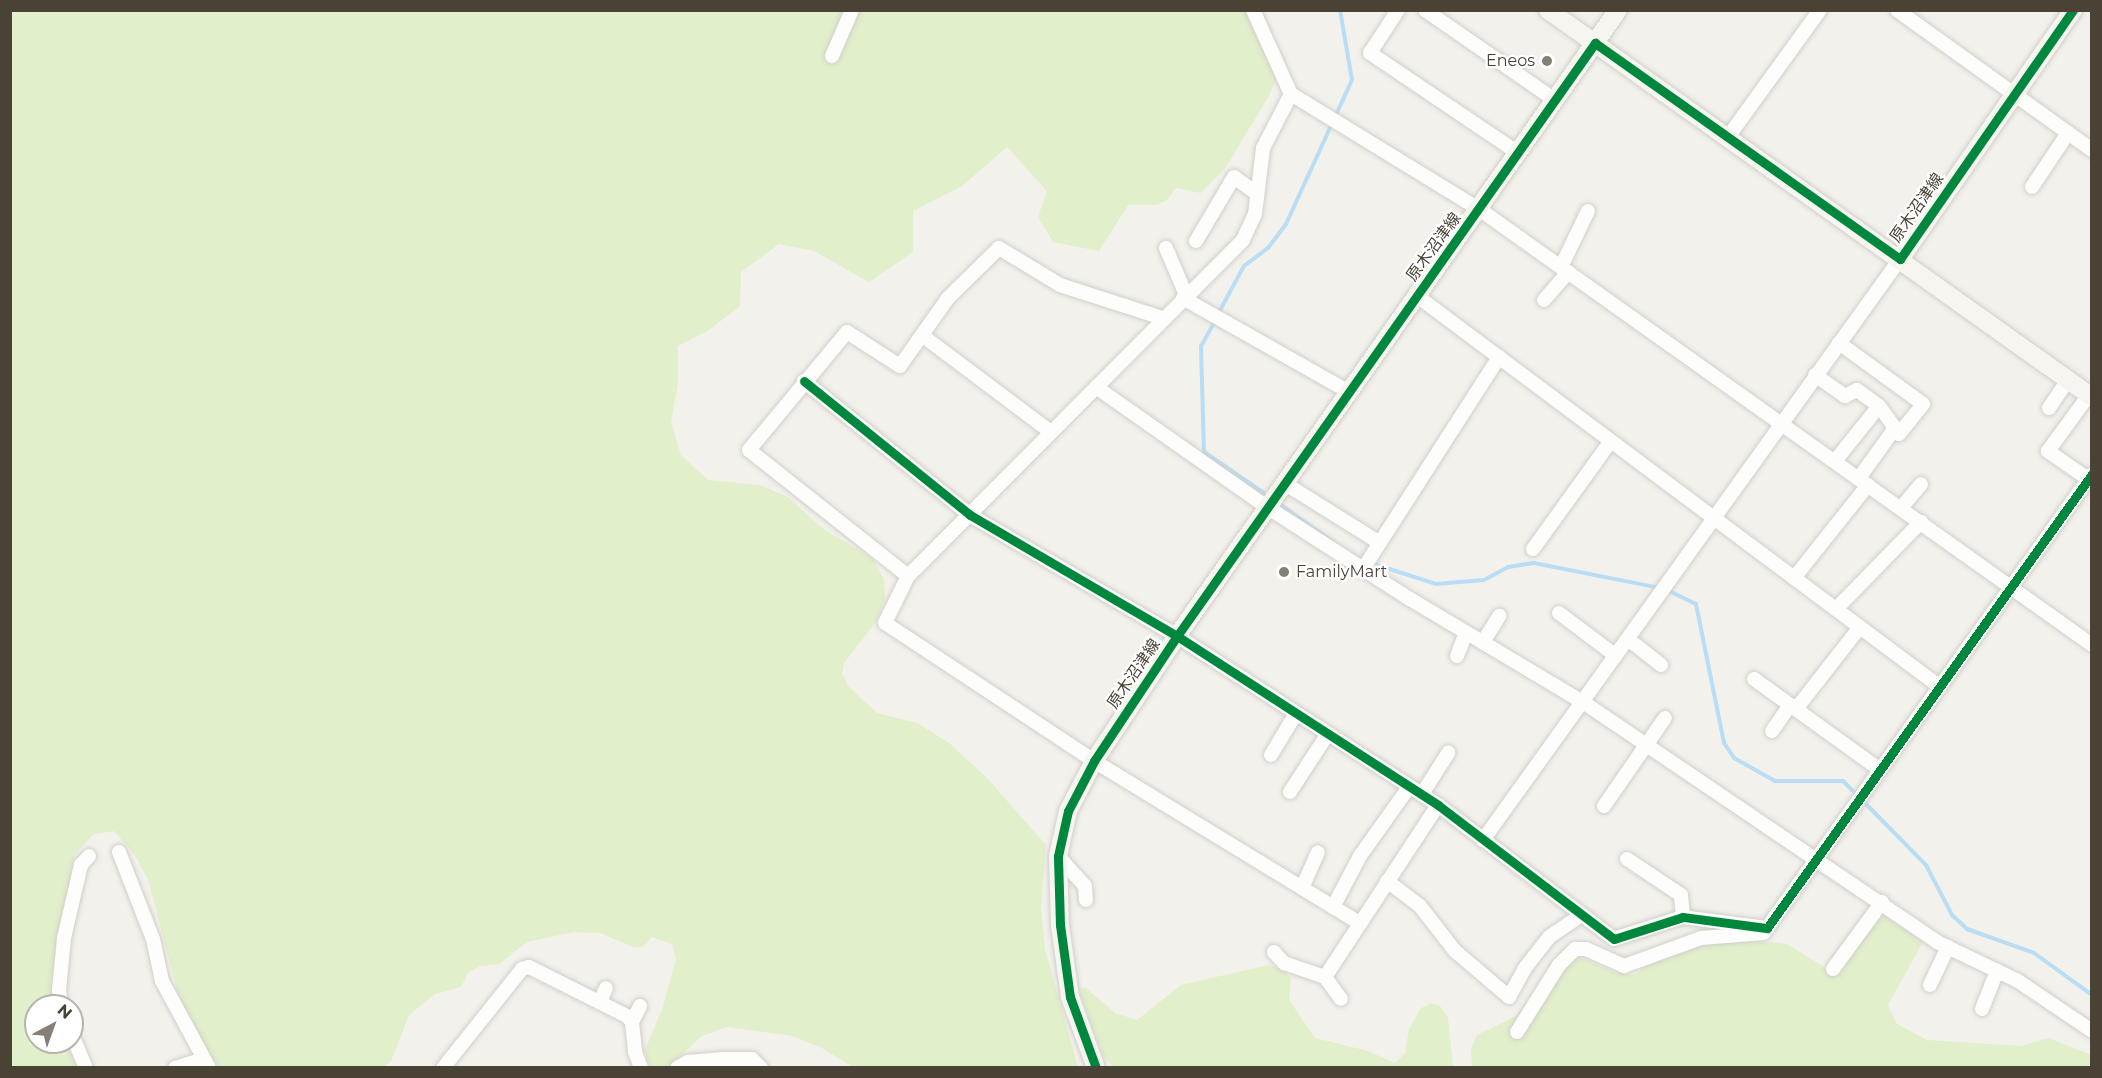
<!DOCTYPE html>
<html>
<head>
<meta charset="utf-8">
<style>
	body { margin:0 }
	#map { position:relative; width:2102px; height:1078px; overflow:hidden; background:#f3f1ec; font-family:Montserrat,"Noto Sans JP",sans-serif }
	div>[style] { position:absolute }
	.green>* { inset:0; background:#e1efca }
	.stream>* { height:4px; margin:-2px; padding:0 2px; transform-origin:2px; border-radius:2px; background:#b9ddf4 }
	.roads { filter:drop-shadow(0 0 2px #d1cfc9) drop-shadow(0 0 2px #d1cfc9) }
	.street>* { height:14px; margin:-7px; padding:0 7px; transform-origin:7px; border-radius:7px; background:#fdfdfc }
	.secondary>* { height:18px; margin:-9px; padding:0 9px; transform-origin:9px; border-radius:9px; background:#f7f5f0 }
	.cycleway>* { height:9px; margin:-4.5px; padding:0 4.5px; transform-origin:4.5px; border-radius:4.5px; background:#00873e }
	.dots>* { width:16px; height:16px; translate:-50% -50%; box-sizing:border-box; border:3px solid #fff; border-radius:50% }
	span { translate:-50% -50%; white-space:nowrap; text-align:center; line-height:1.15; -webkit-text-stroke:4.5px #fff; paint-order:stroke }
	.poi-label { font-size:16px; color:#4b4236 }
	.right { translate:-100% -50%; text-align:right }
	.left { translate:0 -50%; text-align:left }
	.street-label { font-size:16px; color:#4b4236 }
	.frame { position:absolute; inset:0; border:12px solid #4b4236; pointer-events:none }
	.north { position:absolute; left:24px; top:994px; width:60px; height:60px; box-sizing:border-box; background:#fff; border:2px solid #b7b3af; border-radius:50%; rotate:41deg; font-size:16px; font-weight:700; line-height:24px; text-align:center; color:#4b4236 }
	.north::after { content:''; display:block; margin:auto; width:21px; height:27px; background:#867f76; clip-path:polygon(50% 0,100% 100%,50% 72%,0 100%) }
</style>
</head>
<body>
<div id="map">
	<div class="green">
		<div style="clip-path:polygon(10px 11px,1253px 11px,1279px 70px,1270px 94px,1224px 170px,1201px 193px,1176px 188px,1167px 200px,1157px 205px,1128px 205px,1099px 251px,1053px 242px,1038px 217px,1047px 191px,1007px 147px,962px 186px,913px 211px,913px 252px,869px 282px,814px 251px,779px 244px,741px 272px,740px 306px,709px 330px,678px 346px,678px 383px,671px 422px,681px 455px,708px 480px,760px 485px,788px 497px,822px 528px,873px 559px,884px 579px,885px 599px,875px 623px,844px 663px,842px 673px,848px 686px,877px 713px,917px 723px,949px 743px,986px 777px,1046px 845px,1041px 907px,1045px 949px,1078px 1067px,853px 1067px,820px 1047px,792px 1036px,727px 1027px,702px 1036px,668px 1067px,652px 1067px,644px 1052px,663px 1007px,676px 959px,672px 944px,652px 937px,643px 947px,633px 947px,600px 933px,573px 932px,527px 942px,499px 964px,480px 966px,468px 973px,461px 987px,435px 994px,409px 1015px,391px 1061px,384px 1067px,221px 1067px,209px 1056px,180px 1001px,148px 879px,134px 854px,114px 831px,94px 834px,75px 854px,51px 982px,53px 1006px,36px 1006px,36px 1042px,66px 1042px,77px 1067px,11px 1067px)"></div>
		<div style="clip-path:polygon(1879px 912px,1923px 942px,1888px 1005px,1897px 1024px,1927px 1040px,2020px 1046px,2049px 1038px,2091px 1055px,2092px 1067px,1472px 1068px,1471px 1049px,1477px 1035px,1516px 1016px,1553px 969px,1580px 957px,1614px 972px,1635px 975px,1666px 950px,1721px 937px,1787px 944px,1835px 974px)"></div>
		<div style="clip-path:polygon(1269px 965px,1281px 969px,1291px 978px,1289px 1000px,1315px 1038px,1368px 1051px,1395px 1063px,1405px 1053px,1409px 1029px,1421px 1008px,1431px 1003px,1440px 1006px,1448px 1018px,1453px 1067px,1113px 1067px,1103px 1055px,1080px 994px,1081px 988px,1086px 988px,1115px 1013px,1137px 1020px,1181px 985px)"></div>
	</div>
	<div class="stream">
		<div style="left:1218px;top:314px;width:55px;rotate:-61.6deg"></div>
		<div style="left:1244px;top:266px;width:30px;rotate:-37deg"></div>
		<div style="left:1268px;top:248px;width:30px;rotate:-53deg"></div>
		<div style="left:1286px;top:224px;width:158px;rotate:-65.4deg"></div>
		<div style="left:1352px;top:80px;width:71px;rotate:-99.7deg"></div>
		<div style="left:1215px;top:321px;width:29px;rotate:119deg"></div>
		<div style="left:1201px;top:346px;width:106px;rotate:88.4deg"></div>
		<div style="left:1204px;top:452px;width:80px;rotate:34.3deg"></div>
		<div style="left:1278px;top:503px;width:71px;rotate:35.3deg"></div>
		<div style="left:1371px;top:563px;width:68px;rotate:17.9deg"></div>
		<div style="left:1436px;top:584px;width:48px;rotate:-4.8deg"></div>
		<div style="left:1484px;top:580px;width:27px;rotate:-28deg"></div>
		<div style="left:1508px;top:567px;width:26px;rotate:-9deg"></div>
		<div style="left:1534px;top:563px;width:128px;rotate:11.2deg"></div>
		<div style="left:1667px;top:590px;width:32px;rotate:26deg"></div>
		<div style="left:1696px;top:604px;width:142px;rotate:78.6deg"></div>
		<div style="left:1724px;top:743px;width:18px;rotate:56deg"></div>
		<div style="left:1734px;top:758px;width:47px;rotate:29.3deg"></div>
		<div style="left:1775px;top:781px;width:68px"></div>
		<div style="left:1843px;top:781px;width:21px;rotate:45deg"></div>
		<div style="left:1863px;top:801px;width:90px;rotate:45.5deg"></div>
		<div style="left:1926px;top:865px;width:56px;rotate:62.5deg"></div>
		<div style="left:1952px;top:915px;width:21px;rotate:43deg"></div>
		<div style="left:1967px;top:929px;width:71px;rotate:19.7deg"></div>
		<div style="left:2034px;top:953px;width:72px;rotate:35.9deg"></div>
	</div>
	<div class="roads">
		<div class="street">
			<div style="left:1253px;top:10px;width:92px;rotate:65.7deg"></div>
			<div style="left:1291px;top:94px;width:61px;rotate:117.4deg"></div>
			<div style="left:1263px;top:148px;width:66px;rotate:96.9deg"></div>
			<div style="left:1255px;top:214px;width:29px;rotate:115deg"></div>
			<div style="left:1243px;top:240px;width:474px;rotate:134.9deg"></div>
			<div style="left:908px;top:576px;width:52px;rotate:116.1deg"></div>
			<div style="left:885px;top:623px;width:250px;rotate:33.4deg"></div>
			<div style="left:1094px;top:761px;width:311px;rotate:31.4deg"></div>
			<div style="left:1398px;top:10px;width:51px;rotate:123.1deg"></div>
			<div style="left:1370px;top:53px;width:179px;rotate:34deg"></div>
			<div style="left:1425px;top:10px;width:158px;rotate:34.7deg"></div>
			<div style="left:1897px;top:10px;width:240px;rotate:35.7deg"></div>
			<div style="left:832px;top:56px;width:50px;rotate:-66.5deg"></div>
			<div style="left:1291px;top:94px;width:220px;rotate:31.5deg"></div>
			<div style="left:1479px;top:209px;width:752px;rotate:35.42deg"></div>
			<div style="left:1728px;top:137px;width:157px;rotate:-54.1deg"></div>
			<div style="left:2032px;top:187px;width:65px;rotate:-56.3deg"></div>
			<div style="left:1196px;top:241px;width:74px;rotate:-59.3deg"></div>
			<div style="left:1234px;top:177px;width:27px;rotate:36deg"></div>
			<div style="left:1166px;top:248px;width:51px;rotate:66.9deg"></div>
			<div style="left:1561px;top:267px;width:62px;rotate:-64.3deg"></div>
			<div style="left:1417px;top:296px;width:653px;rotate:36.78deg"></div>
			<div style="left:1183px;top:298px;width:191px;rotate:29.5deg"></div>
			<div style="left:1544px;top:300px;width:37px;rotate:-49deg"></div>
			<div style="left:923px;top:336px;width:160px;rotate:36.9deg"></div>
			<div style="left:1815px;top:375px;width:37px;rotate:35deg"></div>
			<div style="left:1845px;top:396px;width:13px;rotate:-27deg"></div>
			<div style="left:1857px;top:390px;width:27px;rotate:36deg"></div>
			<div style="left:1879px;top:406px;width:34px;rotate:54deg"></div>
			<div style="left:1899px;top:434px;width:38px;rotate:-51deg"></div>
			<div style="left:1923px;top:404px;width:104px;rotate:-144deg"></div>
			<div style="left:804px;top:381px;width:213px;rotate:38.9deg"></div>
			<div style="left:970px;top:515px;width:240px;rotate:30.3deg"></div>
			<div style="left:1177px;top:636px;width:311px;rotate:32.9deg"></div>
			<div style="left:1438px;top:805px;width:221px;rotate:37.3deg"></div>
			<div style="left:1614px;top:939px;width:72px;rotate:-17.7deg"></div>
			<div style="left:1683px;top:917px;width:85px;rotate:7.5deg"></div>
			<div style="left:1767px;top:928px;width:558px;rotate:-54.4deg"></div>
			<div style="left:1096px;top:387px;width:209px;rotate:35.1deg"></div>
			<div style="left:1267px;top:507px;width:170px;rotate:32.8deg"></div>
			<div style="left:1410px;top:599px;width:201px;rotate:30.8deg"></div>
			<div style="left:1583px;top:702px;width:428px;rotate:34.1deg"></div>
			<div style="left:1937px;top:942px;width:90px;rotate:25.7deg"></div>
			<div style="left:2018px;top:981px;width:89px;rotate:34deg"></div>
			<div style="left:2049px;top:408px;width:34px;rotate:-56deg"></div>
			<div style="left:1835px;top:461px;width:70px;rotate:-51.3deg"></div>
			<div style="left:1859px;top:478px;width:62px;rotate:-54.2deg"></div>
			<div style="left:2088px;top:479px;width:49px;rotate:-145deg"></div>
			<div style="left:2048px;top:451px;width:69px;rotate:-53.8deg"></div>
			<div style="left:1284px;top:483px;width:113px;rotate:32deg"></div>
			<div style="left:1901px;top:508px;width:31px;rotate:-50deg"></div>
			<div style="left:1533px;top:549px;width:133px;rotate:-54.2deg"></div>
			<div style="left:1363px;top:569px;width:252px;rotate:-57.3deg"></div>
			<div style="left:908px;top:576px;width:203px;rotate:-141.6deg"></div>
			<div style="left:749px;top:450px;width:153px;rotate:-50.3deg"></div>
			<div style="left:847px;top:332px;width:63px;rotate:32.7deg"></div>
			<div style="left:900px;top:366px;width:83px;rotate:-54.8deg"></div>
			<div style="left:948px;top:298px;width:71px;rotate:-44.4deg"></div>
			<div style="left:999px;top:248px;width:71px;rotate:31.2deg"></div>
			<div style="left:1060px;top:285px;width:107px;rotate:17.9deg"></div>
			<div style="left:1794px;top:578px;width:119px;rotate:-51.5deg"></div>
			<div style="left:1836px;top:609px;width:122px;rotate:-45.7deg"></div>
			<div style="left:1559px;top:613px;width:71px;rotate:37deg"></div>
			<div style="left:1628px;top:639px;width:42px;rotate:38.2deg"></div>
			<div style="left:1483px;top:642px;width:31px;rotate:-58deg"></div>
			<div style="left:1457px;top:656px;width:25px;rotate:-69deg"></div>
			<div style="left:1754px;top:679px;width:155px;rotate:35.8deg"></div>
			<div style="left:1796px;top:709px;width:104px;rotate:-52deg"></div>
			<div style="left:1772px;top:731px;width:32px;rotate:-55deg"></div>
			<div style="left:1271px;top:755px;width:47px;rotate:-59deg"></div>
			<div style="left:1290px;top:792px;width:68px;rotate:-57deg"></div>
			<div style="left:1422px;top:794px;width:49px;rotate:-57.6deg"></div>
			<div style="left:1604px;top:806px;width:107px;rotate:-55.3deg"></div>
			<div style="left:1483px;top:840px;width:715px;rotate:-54.33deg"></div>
			<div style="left:119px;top:852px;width:93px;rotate:68.7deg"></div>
			<div style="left:153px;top:939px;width:43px;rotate:77.9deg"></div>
			<div style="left:162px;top:981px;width:99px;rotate:61.6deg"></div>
			<div style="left:1058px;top:856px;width:40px;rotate:48deg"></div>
			<div style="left:1085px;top:886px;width:14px;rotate:86deg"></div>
			<div style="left:1627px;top:859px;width:65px;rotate:33.7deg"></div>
			<div style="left:1681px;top:895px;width:22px;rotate:85deg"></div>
			<div style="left:1387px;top:881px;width:41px;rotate:37.1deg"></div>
			<div style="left:1420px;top:906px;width:57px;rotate:52.1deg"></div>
			<div style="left:1455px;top:951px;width:71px;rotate:40.4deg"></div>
			<div style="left:1509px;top:997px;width:33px;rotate:-61deg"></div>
			<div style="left:1525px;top:968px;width:39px;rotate:-52deg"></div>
			<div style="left:1549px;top:937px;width:37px;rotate:-34deg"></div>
			<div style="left:1302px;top:888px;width:39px;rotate:-66deg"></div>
			<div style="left:1333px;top:907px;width:58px;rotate:-62.1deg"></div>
			<div style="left:1360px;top:856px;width:85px;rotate:-54.6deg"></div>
			<div style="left:1274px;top:952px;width:15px;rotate:48deg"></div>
			<div style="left:1284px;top:963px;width:43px;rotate:18.9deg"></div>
			<div style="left:1833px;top:969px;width:83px;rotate:-53.8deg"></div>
			<div style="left:1325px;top:977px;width:206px;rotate:-56.7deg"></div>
			<div style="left:1325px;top:977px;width:27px;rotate:54deg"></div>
			<div style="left:1930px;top:985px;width:42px;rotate:-64.7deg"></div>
			<div style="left:600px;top:1002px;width:15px;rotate:-67deg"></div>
			<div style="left:61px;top:1006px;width:16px;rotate:-97deg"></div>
			<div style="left:59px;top:990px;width:52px;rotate:-84.5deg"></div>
			<div style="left:64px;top:938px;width:75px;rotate:-76.9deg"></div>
			<div style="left:81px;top:865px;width:12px;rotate:-48deg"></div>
			<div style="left:1982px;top:1009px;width:41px;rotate:-68.5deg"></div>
			<div style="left:632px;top:1022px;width:18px;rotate:-63deg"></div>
			<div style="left:1517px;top:1032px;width:79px;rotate:-57.9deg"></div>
			<div style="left:1559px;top:965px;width:23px;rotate:-45deg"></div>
			<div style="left:1575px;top:949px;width:11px"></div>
			<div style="left:1586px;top:949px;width:42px;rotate:24.1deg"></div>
			<div style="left:1624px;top:966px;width:82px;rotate:-20deg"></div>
			<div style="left:1701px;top:938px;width:63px;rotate:-4.5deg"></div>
			<div style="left:72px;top:1035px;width:36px;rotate:67deg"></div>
			<div style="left:175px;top:1068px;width:28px;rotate:-17deg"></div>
			<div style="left:443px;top:1068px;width:127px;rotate:-51.4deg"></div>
			<div style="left:522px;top:969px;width:7px;rotate:-16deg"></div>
			<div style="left:529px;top:967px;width:110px;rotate:26.6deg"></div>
			<div style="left:627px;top:1016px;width:8px;rotate:50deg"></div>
			<div style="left:632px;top:1022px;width:30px;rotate:84deg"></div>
			<div style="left:635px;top:1052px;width:17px;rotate:69deg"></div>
			<div style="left:677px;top:1068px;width:13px;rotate:-29deg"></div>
			<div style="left:688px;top:1062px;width:35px;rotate:-5deg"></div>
			<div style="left:723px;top:1059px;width:29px"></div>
			<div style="left:752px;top:1059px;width:13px;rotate:45deg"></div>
		</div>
		<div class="secondary">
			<div style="left:1548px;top:10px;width:668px;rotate:35.43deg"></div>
			<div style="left:1900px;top:259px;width:303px;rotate:-55.2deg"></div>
			<div style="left:1096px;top:1068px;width:76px;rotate:-110.1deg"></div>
			<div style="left:1070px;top:997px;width:73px;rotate:-97.9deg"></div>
			<div style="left:1060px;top:925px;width:69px;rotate:-91.7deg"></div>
			<div style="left:1058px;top:856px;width:46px;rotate:-77.5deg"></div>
			<div style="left:1068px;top:811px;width:56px;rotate:-62.5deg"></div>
			<div style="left:1094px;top:761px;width:150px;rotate:-56.4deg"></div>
			<div style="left:1177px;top:636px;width:766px;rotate:-54.84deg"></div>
		</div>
	</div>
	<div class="cycleway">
		<div style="left:804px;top:381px;width:213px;rotate:38.9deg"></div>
		<div style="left:970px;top:515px;width:240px;rotate:30.3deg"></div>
		<div style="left:1177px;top:636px;width:311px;rotate:32.9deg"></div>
		<div style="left:1438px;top:805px;width:221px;rotate:37.3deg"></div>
		<div style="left:1614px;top:939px;width:72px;rotate:-17.7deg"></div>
		<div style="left:1683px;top:917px;width:85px;rotate:7.5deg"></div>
		<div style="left:1767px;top:928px;width:558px;rotate:-54.4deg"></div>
		<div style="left:1096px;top:1068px;width:76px;rotate:-110.1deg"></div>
		<div style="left:1070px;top:997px;width:73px;rotate:-97.9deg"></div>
		<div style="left:1060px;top:925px;width:69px;rotate:-91.7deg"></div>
		<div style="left:1058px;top:856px;width:46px;rotate:-77.5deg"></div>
		<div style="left:1068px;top:811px;width:56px;rotate:-62.5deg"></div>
		<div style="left:1094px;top:761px;width:150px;rotate:-56.4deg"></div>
		<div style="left:1177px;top:636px;width:726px;rotate:-54.82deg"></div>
		<div style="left:1595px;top:43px;width:374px;rotate:35.3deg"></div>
		<div style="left:1900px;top:259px;width:303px;rotate:-55.2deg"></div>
	</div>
	<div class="dots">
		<div style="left:1547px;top:61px;background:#867f76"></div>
		<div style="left:1284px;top:572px;background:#867f76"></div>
	</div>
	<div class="poi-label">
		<span class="right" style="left:1535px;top:61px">Eneos</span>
		<span class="left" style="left:1296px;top:572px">FamilyMart</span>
	</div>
	<div class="street-label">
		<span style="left:1917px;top:208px;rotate:-55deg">原木沼津線</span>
		<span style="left:1434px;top:247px;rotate:-54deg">原木沼津線</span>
		<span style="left:1134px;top:674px;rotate:-56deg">原木沼津線</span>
	</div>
	<div class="frame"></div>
	<div class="north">N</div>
</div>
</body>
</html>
